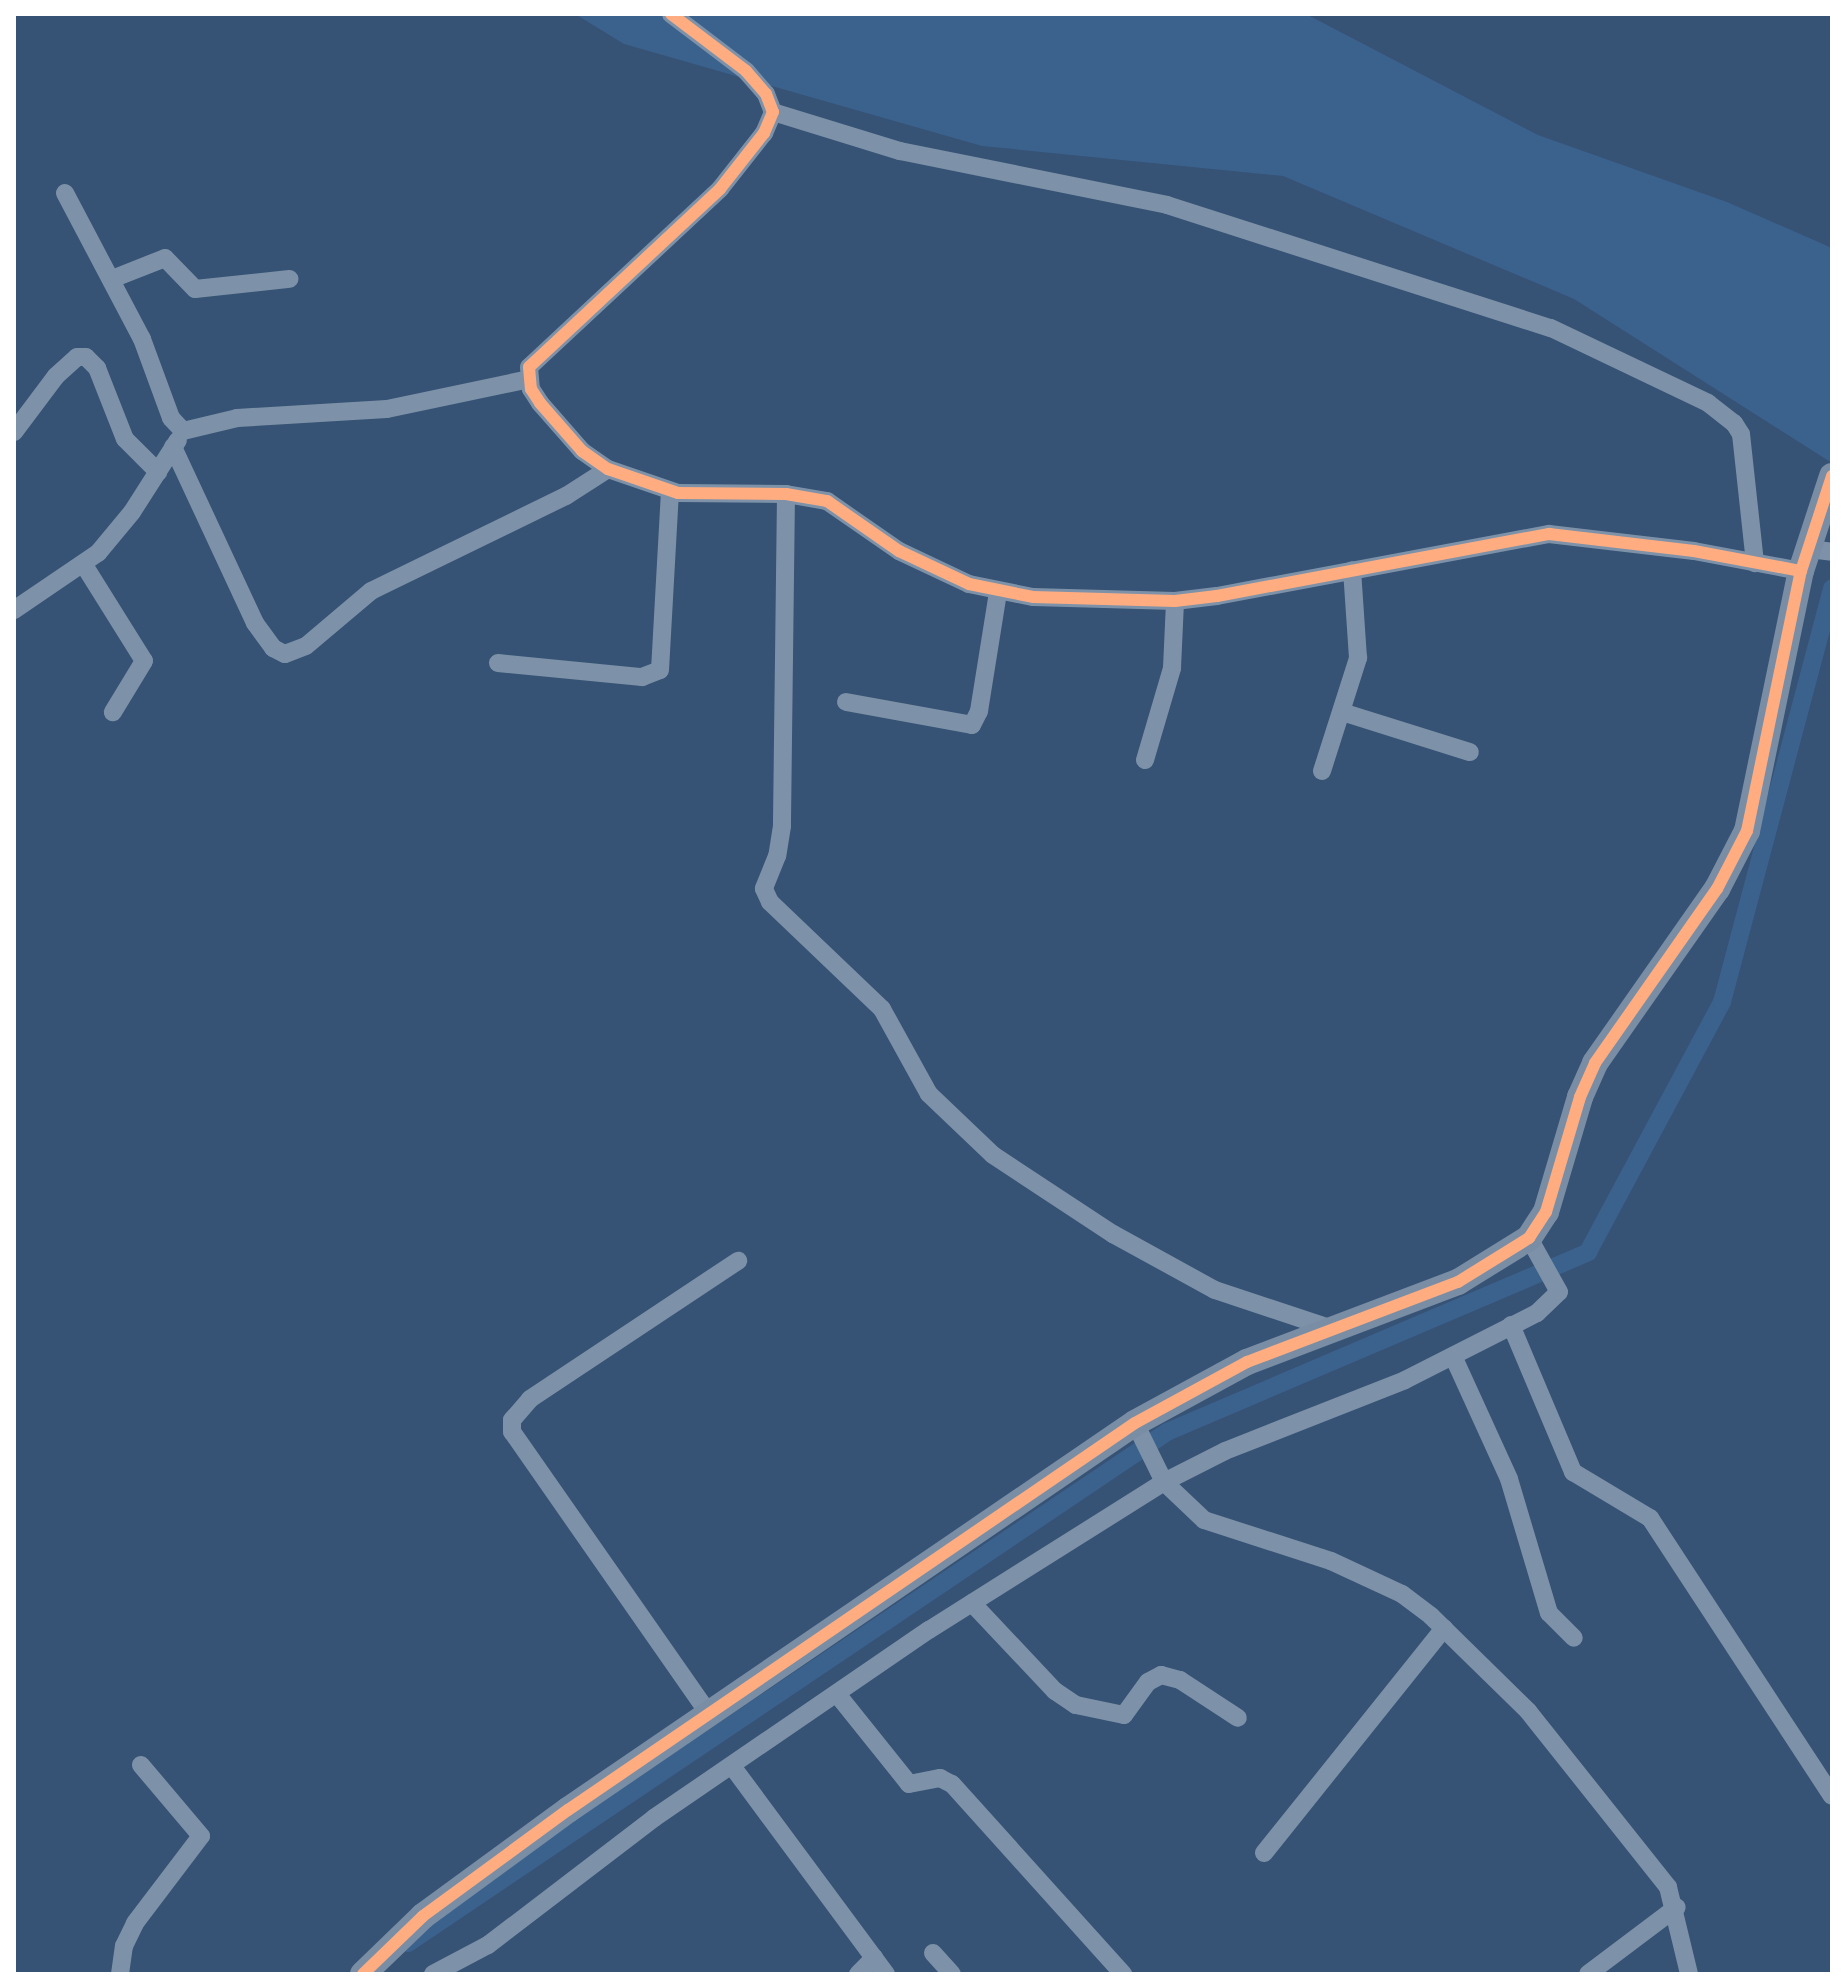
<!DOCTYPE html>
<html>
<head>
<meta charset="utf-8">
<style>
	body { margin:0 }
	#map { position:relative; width:1846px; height:1988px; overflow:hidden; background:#365274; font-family:"PT Sans",sans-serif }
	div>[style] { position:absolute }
	.water>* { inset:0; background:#3b618d }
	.canal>* { height:18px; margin:-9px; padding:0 9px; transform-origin:9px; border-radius:9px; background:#3b618d }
	.street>* { height:18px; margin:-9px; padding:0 9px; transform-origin:9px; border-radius:9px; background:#7d92a8 }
	.secondary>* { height:26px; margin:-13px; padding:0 13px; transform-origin:13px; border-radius:13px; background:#798da4 }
	.cycleway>* { height:12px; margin:-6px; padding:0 6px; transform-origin:6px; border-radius:6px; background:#ffac80 }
	span { translate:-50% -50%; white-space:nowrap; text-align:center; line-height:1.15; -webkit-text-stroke:6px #1b4f8f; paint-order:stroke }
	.frame { position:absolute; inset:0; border:16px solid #fff; pointer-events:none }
</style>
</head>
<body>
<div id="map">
	<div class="water">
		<div style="clip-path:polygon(575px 14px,1306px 14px,1538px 135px,1727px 202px,1832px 248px,1832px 463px,1574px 299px,1283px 176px,982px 146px,624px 44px)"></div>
	</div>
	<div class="canal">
		<div style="left:408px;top:1943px;width:915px;rotate:-33.95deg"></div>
		<div style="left:1167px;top:1432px;width:458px;rotate:-23.1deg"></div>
		<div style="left:1588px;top:1252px;width:284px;rotate:-61.8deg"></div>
		<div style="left:1722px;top:1002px;width:428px;rotate:-75.1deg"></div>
	</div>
	<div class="street">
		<div style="left:671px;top:14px;width:94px;rotate:37.2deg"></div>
		<div style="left:746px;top:71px;width:30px;rotate:49deg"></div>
		<div style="left:766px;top:94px;width:19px;rotate:69deg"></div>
		<div style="left:773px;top:112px;width:23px;rotate:113deg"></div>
		<div style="left:764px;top:133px;width:71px;rotate:128.2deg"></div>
		<div style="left:720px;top:189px;width:261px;rotate:137deg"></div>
		<div style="left:529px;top:367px;width:22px;rotate:85deg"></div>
		<div style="left:531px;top:389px;width:17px;rotate:57deg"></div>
		<div style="left:540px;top:403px;width:64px;rotate:48.8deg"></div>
		<div style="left:582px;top:451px;width:32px;rotate:35deg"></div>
		<div style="left:608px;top:469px;width:74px;rotate:18.9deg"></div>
		<div style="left:678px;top:493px;width:108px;rotate:0.5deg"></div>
		<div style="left:786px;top:494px;width:42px;rotate:9.7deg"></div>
		<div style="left:827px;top:501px;width:88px;rotate:34.8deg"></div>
		<div style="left:899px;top:551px;width:77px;rotate:25.2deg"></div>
		<div style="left:969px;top:584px;width:65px;rotate:11.5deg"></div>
		<div style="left:1033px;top:597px;width:142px;rotate:1.6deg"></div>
		<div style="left:1175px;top:601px;width:42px;rotate:-6.8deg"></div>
		<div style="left:1217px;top:596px;width:338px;rotate:-10.6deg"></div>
		<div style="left:1549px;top:534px;width:146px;rotate:6.7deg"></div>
		<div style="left:1694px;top:551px;width:109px;rotate:10.6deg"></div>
		<div style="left:773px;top:112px;width:133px;rotate:17.1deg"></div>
		<div style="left:900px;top:151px;width:272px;rotate:11.4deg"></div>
		<div style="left:1167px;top:205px;width:403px;rotate:17.8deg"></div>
		<div style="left:1551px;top:328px;width:174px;rotate:25.5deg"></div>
		<div style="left:1708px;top:403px;width:33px;rotate:38deg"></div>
		<div style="left:1734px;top:423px;width:13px;rotate:58deg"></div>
		<div style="left:1741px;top:434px;width:130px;rotate:83.8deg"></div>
		<div style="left:65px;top:193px;width:165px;rotate:62.2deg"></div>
		<div style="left:142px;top:339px;width:84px;rotate:69.8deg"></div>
		<div style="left:171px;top:418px;width:18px;rotate:47deg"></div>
		<div style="left:183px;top:431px;width:56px;rotate:-13.5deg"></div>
		<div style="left:237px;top:418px;width:150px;rotate:-3.4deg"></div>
		<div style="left:387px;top:409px;width:145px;rotate:-11.9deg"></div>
		<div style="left:112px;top:279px;width:57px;rotate:-21.6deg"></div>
		<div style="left:165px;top:258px;width:43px;rotate:45.9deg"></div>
		<div style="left:195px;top:289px;width:95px;rotate:-6.1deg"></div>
		<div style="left:14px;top:432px;width:70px;rotate:-53.1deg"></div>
		<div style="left:56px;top:376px;width:28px;rotate:-42deg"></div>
		<div style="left:77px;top:357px;width:9px"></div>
		<div style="left:86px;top:357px;width:16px;rotate:45deg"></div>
		<div style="left:97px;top:368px;width:76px;rotate:68.5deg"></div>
		<div style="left:125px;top:439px;width:47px;rotate:45deg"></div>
		<div style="left:173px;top:447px;width:194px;rotate:65deg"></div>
		<div style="left:255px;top:623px;width:31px;rotate:54deg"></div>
		<div style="left:273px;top:648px;width:13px;rotate:27deg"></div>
		<div style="left:285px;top:654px;width:22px;rotate:-21deg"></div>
		<div style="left:306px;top:646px;width:85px;rotate:-40.2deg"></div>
		<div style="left:371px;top:591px;width:217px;rotate:-26deg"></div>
		<div style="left:566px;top:496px;width:50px;rotate:-32.7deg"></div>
		<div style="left:786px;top:494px;width:332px;rotate:90.7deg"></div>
		<div style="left:782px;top:826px;width:30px;rotate:99deg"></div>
		<div style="left:777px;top:856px;width:35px;rotate:112deg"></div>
		<div style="left:764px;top:889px;width:14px;rotate:65deg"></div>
		<div style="left:770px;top:902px;width:155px;rotate:43.7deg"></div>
		<div style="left:882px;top:1009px;width:97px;rotate:61.1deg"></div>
		<div style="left:929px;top:1094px;width:88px;rotate:43.6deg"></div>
		<div style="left:993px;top:1155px;width:144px;rotate:33.4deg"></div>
		<div style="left:1113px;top:1234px;width:116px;rotate:28.8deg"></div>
		<div style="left:1215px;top:1290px;width:120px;rotate:18.4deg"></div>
		<div style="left:1809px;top:549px;width:23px;rotate:7deg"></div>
		<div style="left:84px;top:565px;width:113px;rotate:58deg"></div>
		<div style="left:144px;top:661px;width:60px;rotate:121.3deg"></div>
		<div style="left:14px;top:610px;width:102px;rotate:-34.2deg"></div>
		<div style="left:98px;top:553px;width:53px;rotate:-50.3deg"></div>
		<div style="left:132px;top:512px;width:85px;rotate:-57.4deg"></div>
		<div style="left:498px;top:663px;width:145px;rotate:5.6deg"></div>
		<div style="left:642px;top:677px;width:19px;rotate:-21deg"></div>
		<div style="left:660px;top:670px;width:179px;rotate:-86.8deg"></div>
		<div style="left:846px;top:702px;width:128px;rotate:10.3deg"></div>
		<div style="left:972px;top:725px;width:16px;rotate:-63deg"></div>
		<div style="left:979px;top:711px;width:121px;rotate:-80.9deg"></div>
		<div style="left:1342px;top:712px;width:134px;rotate:17.4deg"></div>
		<div style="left:1145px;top:760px;width:96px;rotate:-73.6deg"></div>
		<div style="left:1172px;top:668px;width:67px;rotate:-87.4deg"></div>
		<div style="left:1322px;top:771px;width:119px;rotate:-72.3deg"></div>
		<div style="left:1358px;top:658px;width:88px;rotate:-93.9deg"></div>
		<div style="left:1511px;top:1325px;width:160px;rotate:67.1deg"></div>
		<div style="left:1573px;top:1472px;width:90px;rotate:30.9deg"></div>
		<div style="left:1650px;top:1518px;width:332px;rotate:56.8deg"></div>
		<div style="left:1453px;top:1356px;width:135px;rotate:65.5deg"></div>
		<div style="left:1509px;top:1479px;width:140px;rotate:73.4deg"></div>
		<div style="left:1549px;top:1613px;width:35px;rotate:45deg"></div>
		<div style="left:1135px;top:1423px;width:66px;rotate:63.8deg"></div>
		<div style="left:1164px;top:1482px;width:55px;rotate:43.5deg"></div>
		<div style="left:1204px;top:1520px;width:133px;rotate:17.9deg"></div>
		<div style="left:1331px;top:1561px;width:78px;rotate:24.9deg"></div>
		<div style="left:1402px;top:1594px;width:36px;rotate:37deg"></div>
		<div style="left:1431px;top:1616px;width:136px;rotate:44.4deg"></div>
		<div style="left:1528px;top:1711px;width:225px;rotate:51.5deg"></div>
		<div style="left:1668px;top:1887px;width:89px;rotate:76.4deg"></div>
		<div style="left:972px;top:1603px;width:121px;rotate:46.7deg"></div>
		<div style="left:1055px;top:1691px;width:25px;rotate:34deg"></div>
		<div style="left:1076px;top:1705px;width:49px;rotate:11.8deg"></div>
		<div style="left:1124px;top:1715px;width:41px;rotate:-54deg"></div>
		<div style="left:1148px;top:1682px;width:15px;rotate:-28deg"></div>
		<div style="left:1161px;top:1675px;width:20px;rotate:15deg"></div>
		<div style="left:1180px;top:1680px;width:69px;rotate:33.2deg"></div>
		<div style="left:837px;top:1694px;width:115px;rotate:51.3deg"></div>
		<div style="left:909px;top:1784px;width:32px;rotate:-11deg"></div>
		<div style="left:940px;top:1778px;width:13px;rotate:27deg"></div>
		<div style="left:952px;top:1784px;width:256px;rotate:48deg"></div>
		<div style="left:709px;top:1714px;width:344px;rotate:-124.9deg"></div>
		<div style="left:512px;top:1432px;width:12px;rotate:-90deg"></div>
		<div style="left:512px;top:1420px;width:28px;rotate:-49deg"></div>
		<div style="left:530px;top:1399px;width:250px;rotate:-33.6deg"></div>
		<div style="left:732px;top:1766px;width:259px;rotate:53.5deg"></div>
		<div style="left:1264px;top:1853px;width:288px;rotate:-51.3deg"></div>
		<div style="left:933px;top:1953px;width:28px;rotate:48deg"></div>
		<div style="left:120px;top:1974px;width:28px;rotate:-82deg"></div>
		<div style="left:124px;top:1946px;width:25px;rotate:-64deg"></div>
		<div style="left:135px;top:1923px;width:109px;rotate:-52.8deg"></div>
		<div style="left:201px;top:1836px;width:93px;rotate:-130.2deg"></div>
		<div style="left:433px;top:1974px;width:62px;rotate:-27.8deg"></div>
		<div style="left:488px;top:1945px;width:209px;rotate:-37.4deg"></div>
		<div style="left:654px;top:1818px;width:333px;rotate:-34.4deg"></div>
		<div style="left:929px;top:1630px;width:278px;rotate:-32.2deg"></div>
		<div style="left:1164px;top:1482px;width:68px;rotate:-26.9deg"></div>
		<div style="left:1225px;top:1451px;width:193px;rotate:-21.5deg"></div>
		<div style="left:1405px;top:1380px;width:148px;rotate:-26.9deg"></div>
		<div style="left:1537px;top:1313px;width:30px;rotate:-44deg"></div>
		<div style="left:1559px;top:1292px;width:62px;rotate:-119.1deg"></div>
		<div style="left:858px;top:1974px;width:23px;rotate:-45deg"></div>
		<div style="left:1588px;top:1974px;width:111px;rotate:-37deg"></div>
	</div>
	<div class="secondary">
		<div style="left:363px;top:1974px;width:83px;rotate:-44deg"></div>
		<div style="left:423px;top:1916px;width:180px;rotate:-36.2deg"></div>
		<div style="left:568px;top:1810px;width:686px;rotate:-34.32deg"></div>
		<div style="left:1135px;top:1423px;width:128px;rotate:-28.6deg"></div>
		<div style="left:1247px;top:1362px;width:226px;rotate:-20.8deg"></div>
		<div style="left:1458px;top:1282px;width:84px;rotate:-31.8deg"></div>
		<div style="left:1529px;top:1238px;width:31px;rotate:-57deg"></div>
		<div style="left:1546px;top:1212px;width:120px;rotate:-73.5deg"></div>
		<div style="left:1580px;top:1097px;width:37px;rotate:-66deg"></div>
		<div style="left:1595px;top:1063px;width:213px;rotate:-55deg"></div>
		<div style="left:1717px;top:889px;width:65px;rotate:-62.7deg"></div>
		<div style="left:1747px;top:831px;width:266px;rotate:-78.3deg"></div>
		<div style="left:1801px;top:571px;width:100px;rotate:-71.9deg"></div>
	</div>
	<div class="cycleway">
		<div style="left:671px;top:14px;width:94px;rotate:37.2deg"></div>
		<div style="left:746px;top:71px;width:30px;rotate:49deg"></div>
		<div style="left:766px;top:94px;width:19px;rotate:69deg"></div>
		<div style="left:773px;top:112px;width:23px;rotate:113deg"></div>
		<div style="left:764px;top:133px;width:71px;rotate:128.2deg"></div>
		<div style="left:720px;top:189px;width:261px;rotate:137deg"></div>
		<div style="left:529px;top:367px;width:22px;rotate:85deg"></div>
		<div style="left:531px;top:389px;width:17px;rotate:57deg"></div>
		<div style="left:540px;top:403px;width:64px;rotate:48.8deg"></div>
		<div style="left:582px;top:451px;width:32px;rotate:35deg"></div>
		<div style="left:608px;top:469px;width:74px;rotate:18.9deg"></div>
		<div style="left:678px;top:493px;width:108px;rotate:0.5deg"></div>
		<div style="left:786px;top:494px;width:42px;rotate:9.7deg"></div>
		<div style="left:827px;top:501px;width:88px;rotate:34.8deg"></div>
		<div style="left:899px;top:551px;width:77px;rotate:25.2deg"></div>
		<div style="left:969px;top:584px;width:65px;rotate:11.5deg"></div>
		<div style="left:1033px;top:597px;width:142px;rotate:1.6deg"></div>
		<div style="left:1175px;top:601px;width:42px;rotate:-6.8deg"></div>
		<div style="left:1217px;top:596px;width:338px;rotate:-10.6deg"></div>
		<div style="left:1549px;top:534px;width:146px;rotate:6.7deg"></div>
		<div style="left:1694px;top:551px;width:109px;rotate:10.6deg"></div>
		<div style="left:363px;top:1974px;width:83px;rotate:-44deg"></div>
		<div style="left:423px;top:1916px;width:180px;rotate:-36.2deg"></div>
		<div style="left:568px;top:1810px;width:686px;rotate:-34.32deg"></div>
		<div style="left:1135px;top:1423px;width:128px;rotate:-28.6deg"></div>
		<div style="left:1247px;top:1362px;width:226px;rotate:-20.8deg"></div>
		<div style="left:1458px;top:1282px;width:84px;rotate:-31.8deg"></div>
		<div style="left:1529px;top:1238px;width:31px;rotate:-57deg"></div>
		<div style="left:1546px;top:1212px;width:120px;rotate:-73.5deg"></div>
		<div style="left:1580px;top:1097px;width:37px;rotate:-66deg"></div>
		<div style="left:1595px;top:1063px;width:213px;rotate:-55deg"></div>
		<div style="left:1717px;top:889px;width:65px;rotate:-62.7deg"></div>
		<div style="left:1747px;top:831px;width:266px;rotate:-78.3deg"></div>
		<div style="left:1801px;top:571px;width:100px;rotate:-71.9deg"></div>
	</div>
	<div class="frame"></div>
</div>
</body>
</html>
